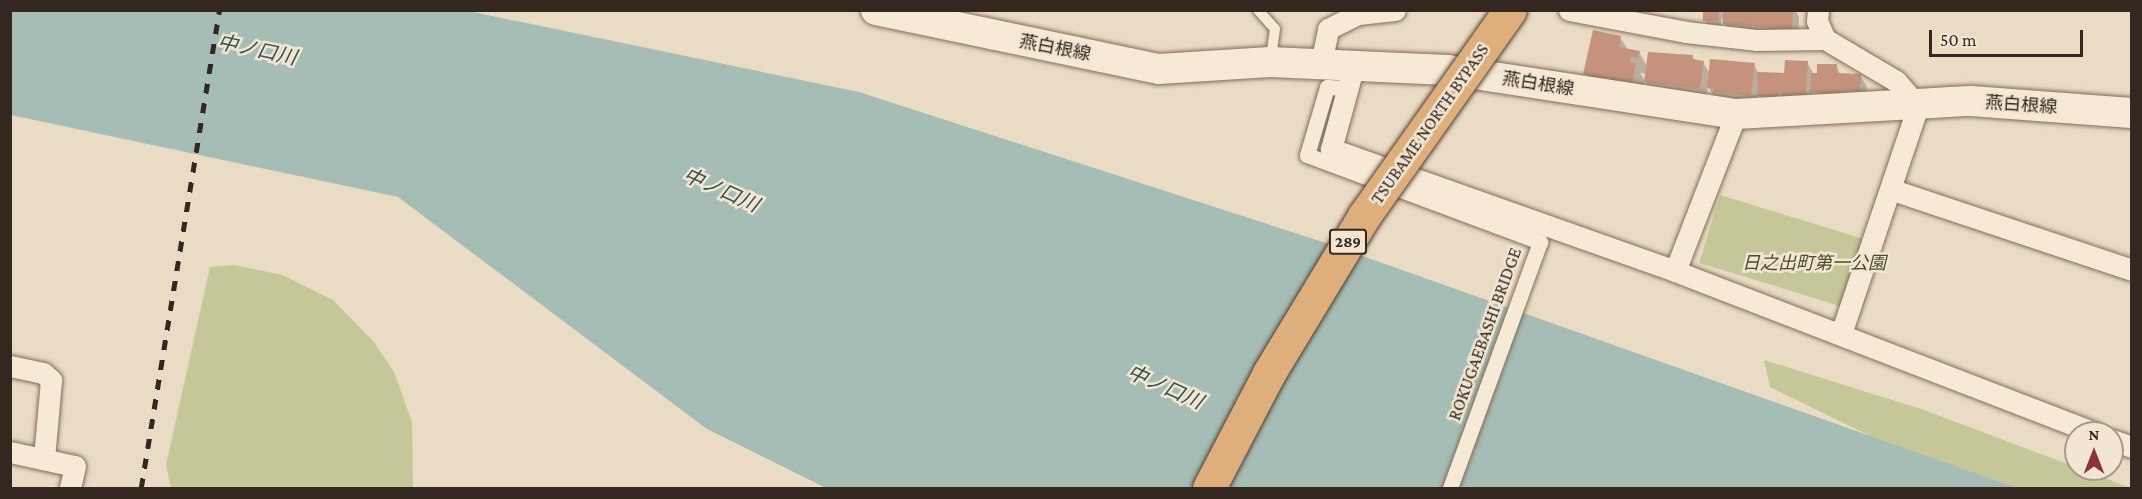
<!DOCTYPE html>
<html>
<head>
<meta charset="utf-8">
<style>
	body { margin:0 }
	#map { position:relative; width:2142px; height:499px; overflow:hidden; background:#eadbc4; font-family:"Crimson Pro","Noto Sans JP",serif }
	div>[style] { position:absolute }
	.green>* { inset:0; background:#c6c799; transform-origin:0 0 }
	.water>* { inset:0; background:#a5bdb4 }
	.shadow>* { inset:0; background:#0003 }
	.building>* { inset:0; background:#c5937d; transform-origin:0 0 }
	.roads { filter:drop-shadow(0 0 2px #836d5c) drop-shadow(0 0 2px #836d5c) }
	.service>* { height:10px; margin:-5px; padding:0 5px; transform-origin:5px; border-radius:5px; background:#f6e9d6 }
	.pedestrian>* { height:15px; margin:-7.5px; padding:0 7.5px; transform-origin:7.5px; border-radius:7.5px; background:#f6e9d6 }
	.minor>* { height:21px; margin:-10.5px; padding:0 10.5px; transform-origin:10.5px; border-radius:10.5px; background:#f6e9d6 }
	.secondary>* { height:30px; margin:-15px; padding:0 15px; transform-origin:15px; border-radius:15px; background:#f6e9d6 }
	.rail>* { height:4.5px; margin-top:-2.25px; transform-origin:0; background:repeating-linear-gradient(90deg,#34271f 0 10px,transparent 0 20px) }
	.bridges { filter:drop-shadow(0 0 2px #513c30) drop-shadow(0 0 2px #513c30) }
	.trunk-bridge>* { height:33px; margin:-16.5px; padding:0 16.5px; transform-origin:16.5px; border-radius:16.5px; background:#deae7d }
	span { translate:-50% -50%; white-space:nowrap; text-align:center; line-height:1.15; -webkit-text-stroke:5px #f2e6d3; paint-order:stroke }
	.shield-label span { padding:2px 4px; background:#f2e6d3; border:2px solid; border-radius:4px; -webkit-text-stroke-width:0 }
	.shield-label { font-size:16px; color:#34271f; font-weight:700 }
	.street-label { font-size:18px; color:#34271f }
	.park-label { font-size:18px; color:#494f27; font-style:italic }
	.water-label { font-size:20px; color:#2f534d; font-style:italic }
	.frame { position:absolute; inset:0; border:12px solid #34271f; pointer-events:none }
	.north { position:absolute; left:2064px; top:421px; width:60px; height:60px; box-sizing:border-box; background:#f2e6d3; border:2px solid #a69a8b; border-radius:50%; rotate:0deg; font-size:16px; font-weight:700; line-height:24px; text-align:center; color:#34271f }
	.north::after { content:''; display:block; margin:auto; width:21px; height:27px; background:#8d313b; clip-path:polygon(50% 0,100% 100%,50% 72%,0 100%) }
	.scale { position:absolute; left:1929px; top:30px; width:154px; height:27px; box-sizing:border-box; border:3px solid #34271f; border-top:0; padding-left:8px; font-size:18px; line-height:21px; white-space:nowrap; color:#34271f; -webkit-text-stroke:4px #f2e6d3; paint-order:stroke }
</style>
</head>
<body>
<div id="map">
	<div class="green">
		<div style="left:1720px;top:195px;width:153px;height:71px;rotate:17deg"></div>
		<div style="clip-path:polygon(235px 265px,282px 275px,333px 300px,373px 341px,394px 372px,412px 422px,413px 488px,171px 488px,166px 465px,210px 267px)"></div>
		<div style="clip-path:polygon(1764px 360px,1921px 409px,2131px 488px,1990px 488px,1940px 470px,1770px 387px)"></div>
	</div>
	<div class="water">
		<div style="clip-path:polygon(11px 11px,468px 11px,859px 92px,1326px 243px,2017px 488px,826px 488px,707px 429px,398px 197px,11px 115px)"></div>
	</div>
	<div class="shadow">
		<div style="clip-path:polygon(1704px 10px,1721px 10px,1724px 16px,1724px 10px,1795px 10px,1799px 17px,1798px 40px,1731px 35px,1721px 18px,1721px 26px,1707px 26px)"></div>
		<div style="clip-path:polygon(1620px 37px,1628px 50px,1639px 52px,1648px 68px,1692px 56px,1695px 61px,1703px 62px,1710px 74px,1754px 65px,1759px 74px,1785px 75px,1807px 62px,1814px 75px,1836px 66px,1841px 75px,1860px 75px,1867px 87px,1866px 102px,1819px 102px,1813px 92px,1812px 107px,1766px 107px,1759px 94px,1757px 107px,1715px 99px,1708px 86px,1706px 100px,1653px 94px,1646px 82px,1647px 74px,1640px 73px,1645px 81px,1641px 101px,1595px 91px,1585px 74px)"></div>
	</div>
	<div class="building">
		<div style="left:1703px;top:10px;width:16px;height:11px"></div>
		<div style="clip-path:polygon(1723px 10px,1793px 10px,1792px 29px,1723px 24px)"></div>
		<div style="clip-path:polygon(1593px 30px,1621px 36px,1619px 47px,1640px 51px,1638px 58px,1631px 57px,1630px 62px,1636px 63px,1632px 84px,1583px 74px)"></div>
		<div style="clip-path:polygon(1648px 52px,1693px 55px,1692px 59px,1704px 61px,1700px 89px,1644px 82px)"></div>
		<div style="clip-path:polygon(1710px 59px,1755px 63px,1751px 96px,1713px 92px,1713px 88px,1707px 88px)"></div>
		<div style="clip-path:polygon(1785px 60px,1808px 61px,1806px 96px,1783px 95px,1779px 90px,1779px 96px,1758px 96px,1757px 72px,1784px 73px)"></div>
		<div style="clip-path:polygon(1817px 64px,1837px 64px,1837px 73px,1861px 74px,1860px 91px,1841px 90px,1840px 95px,1810px 91px,1811px 73px,1817px 73px)"></div>
	</div>
	<div class="roads">
		<div class="service">
			<div style="left:1258px;top:10px;width:25px;rotate:48deg"></div>
			<div style="left:1275px;top:29px;width:30px;rotate:98deg"></div>
		</div>
		<div class="pedestrian">
			<div style="left:1348px;top:88px;width:21px;rotate:-177deg"></div>
			<div style="left:1327px;top:87px;width:71px;rotate:106.4deg"></div>
			<div style="left:1307px;top:155px;width:249px;rotate:20.5deg"></div>
			<div style="left:1540px;top:242px;width:262px;rotate:110.1deg"></div>
		</div>
		<div class="minor">
			<div style="left:1569px;top:10px;width:119px;rotate:10.6deg"></div>
			<div style="left:1686px;top:32px;width:70px;rotate:6.5deg"></div>
			<div style="left:1756px;top:40px;width:69px;rotate:-0.8deg"></div>
			<div style="left:1825px;top:39px;width:82px;rotate:30.6deg"></div>
			<div style="left:1896px;top:81px;width:33px;rotate:49deg"></div>
			<div style="left:1918px;top:106px;width:241px;rotate:108.7deg"></div>
			<div style="left:1818px;top:10px;width:11px;rotate:95deg"></div>
			<div style="left:1817px;top:21px;width:20px;rotate:66deg"></div>
			<div style="left:1321px;top:63px;width:35px;rotate:-78deg"></div>
			<div style="left:1328px;top:29px;width:34px;rotate:-27deg"></div>
			<div style="left:1358px;top:14px;width:37px;rotate:-6deg"></div>
			<div style="left:1354px;top:65px;width:87px;rotate:105.3deg"></div>
			<div style="left:1331px;top:149px;width:365px;rotate:19.5deg"></div>
			<div style="left:1675px;top:271px;width:449px;rotate:21.1deg"></div>
			<div style="left:1893px;top:190px;width:252px;rotate:18.5deg"></div>
			<div style="left:1675px;top:271px;width:168px;rotate:-68.8deg"></div>
			<div style="left:10px;top:366px;width:34px;rotate:12deg"></div>
			<div style="left:43px;top:373px;width:11px;rotate:41deg"></div>
			<div style="left:51px;top:380px;width:79px;rotate:95.1deg"></div>
			<div style="left:2112px;top:440px;width:21px;rotate:19deg"></div>
			<div style="left:10px;top:452px;width:66px;rotate:12.2deg"></div>
			<div style="left:75px;top:466px;width:23px;rotate:103deg"></div>
		</div>
		<div class="secondary">
			<div style="left:876px;top:10px;width:289px;rotate:11.8deg"></div>
			<div style="left:1159px;top:69px;width:111px;rotate:-3.6deg"></div>
			<div style="left:1270px;top:62px;width:178px;rotate:2.6deg"></div>
			<div style="left:1448px;top:70px;width:291px;rotate:8.7deg"></div>
			<div style="left:1736px;top:114px;width:235px;rotate:-3.2deg"></div>
			<div style="left:1971px;top:101px;width:161px;rotate:4.3deg"></div>
		</div>
	</div>
	<div class="rail">
		<div style="left:141px;top:488px;width:484px;rotate:-80.7deg"></div>
	</div>
	<div class="bridges">
		<div class="trunk-bridge">
			<div style="left:1209px;top:488px;width:130px;rotate:-62.4deg"></div>
			<div style="left:1269px;top:373px;width:184px;rotate:-58.8deg"></div>
			<div style="left:1364px;top:216px;width:252px;rotate:-54.7deg"></div>
		</div>
	</div>
	<div class="shield-label">
		<span style="left:1348px;top:242px">289</span>
	</div>
	<div class="street-label">
		<span style="left:1055px;top:48px;rotate:11deg">燕白根線</span>
		<span style="left:1538px;top:84px;rotate:9deg">燕白根線</span>
		<span style="left:2021px;top:105px;rotate:4deg">燕白根線</span>
		<span style="left:1430px;top:124px;rotate:-55deg">TSUBAME NORTH BYPASS</span>
		<span style="left:1485px;top:334px;rotate:-70deg">ROKUGAEBASHI BRIDGE</span>
	</div>
	<div class="park-label">
		<span style="left:1814px;top:263px">日之出町第一公園</span>
	</div>
	<div class="water-label">
		<span style="left:257px;top:50px;rotate:12deg">中ノ口川</span>
		<span style="left:721px;top:190px;rotate:24deg">中ノ口川</span>
		<span style="left:1165px;top:387px;rotate:24deg">中ノ口川</span>
	</div>
	<div class="frame"></div>
	<div class="north">N</div>
	<div class="scale">50 m</div>
</div>
</body>
</html>
